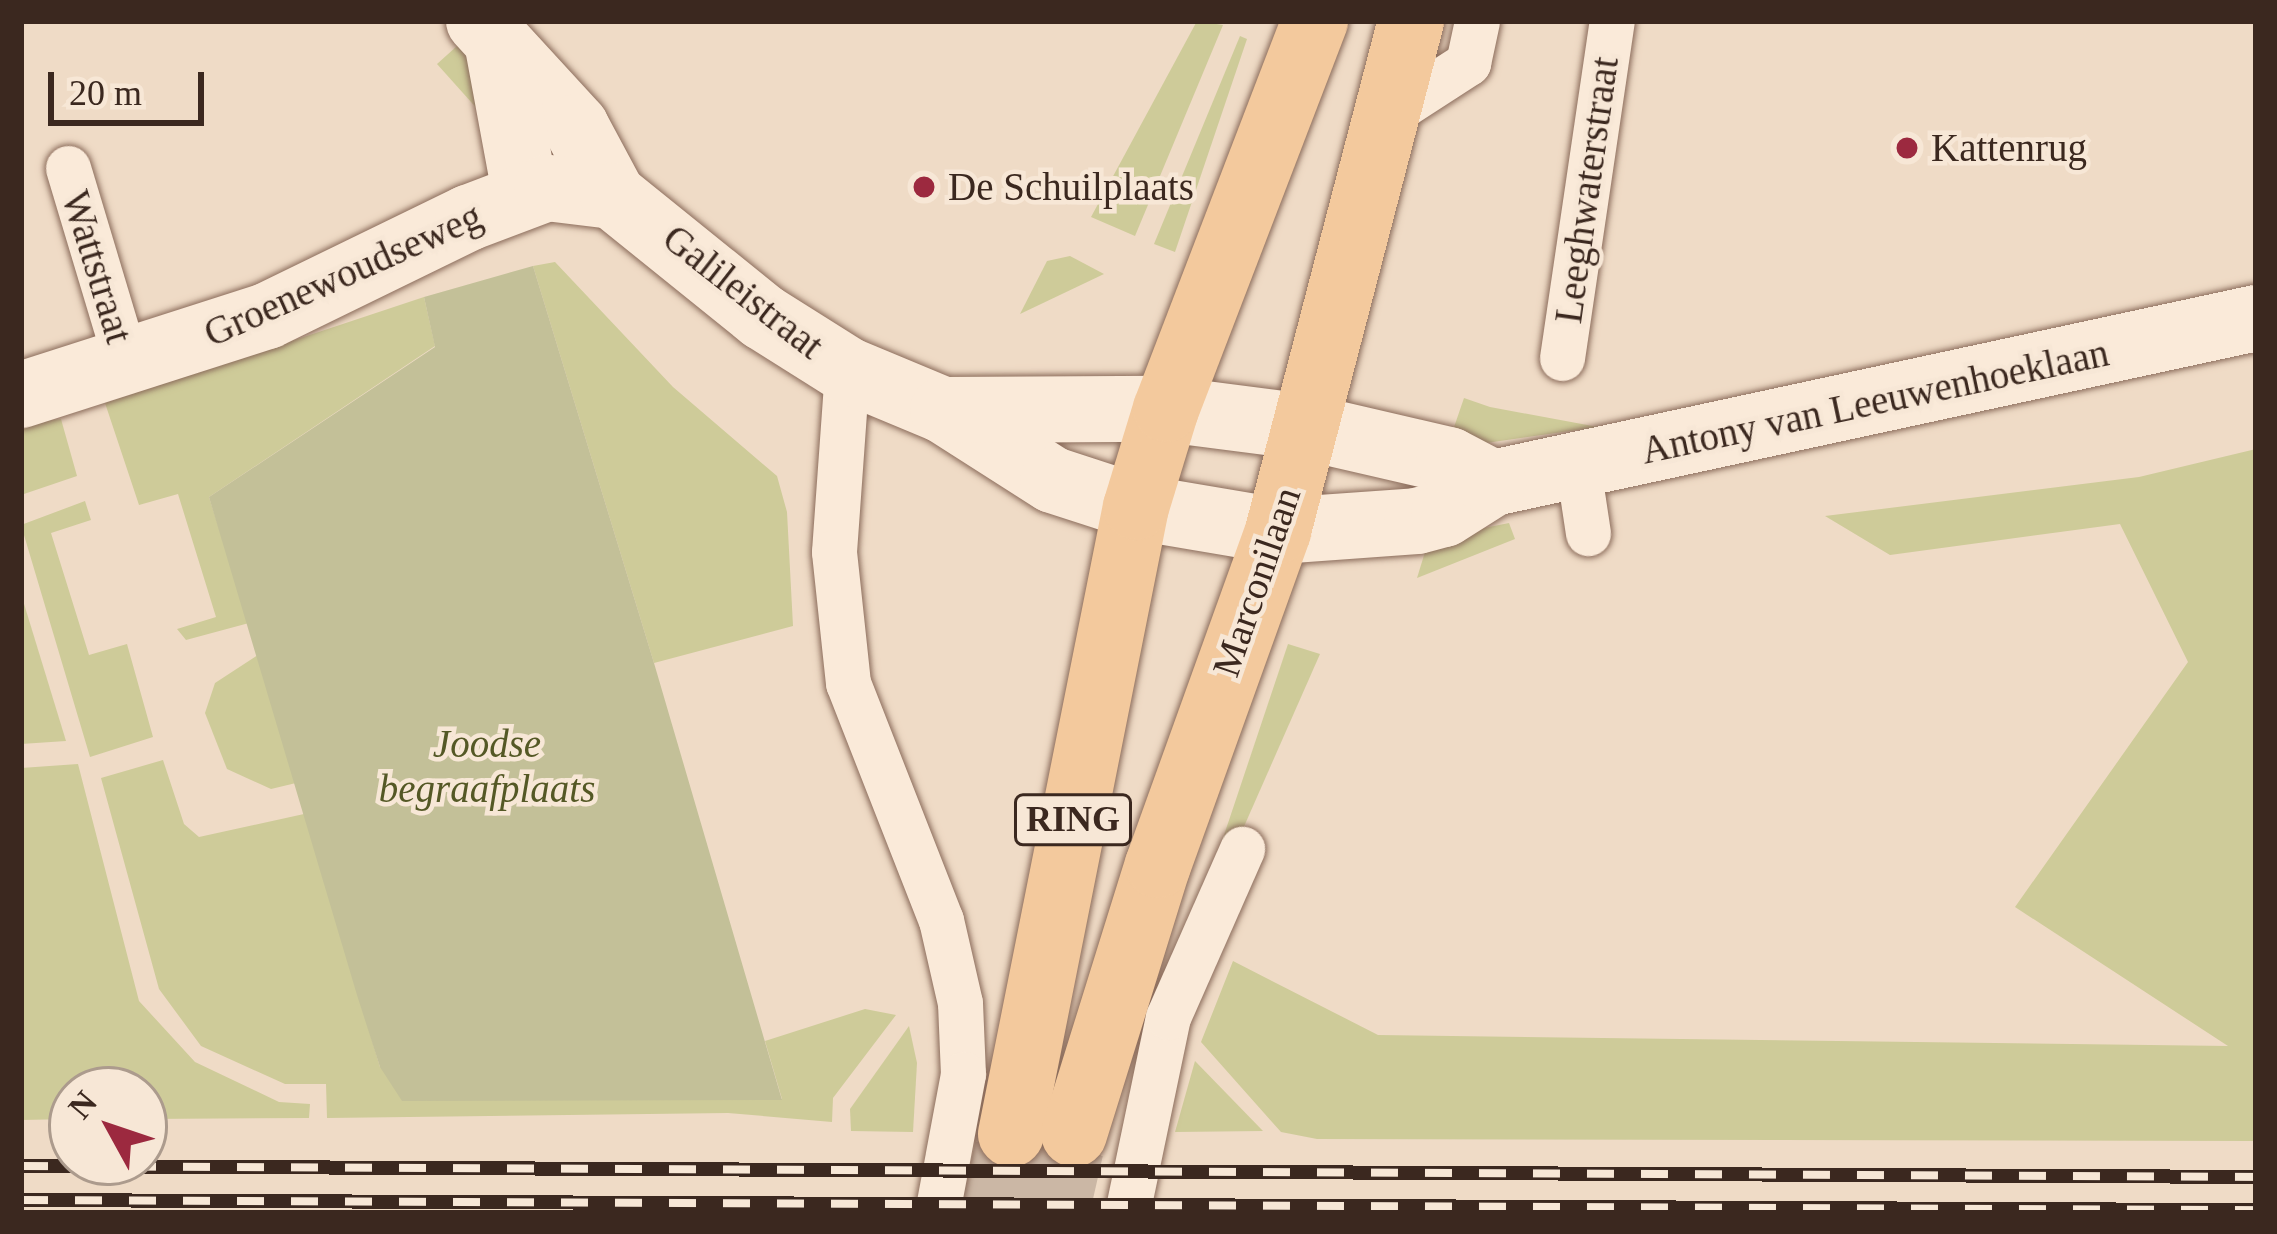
<!DOCTYPE html>
<html>
<head>
<meta charset="utf-8">
<style>
	body { margin:0 }
	#map { position:relative; width:2277px; height:1234px; overflow:hidden; background:#efdbc6; font-family:Georgia,serif }
	div>[style] { position:absolute }
	.green>* { inset:0; background:#cecb99 }
	.cemetery>* { inset:0; background:#c3c098 }
	.primary-tunnel>* { height:66px; margin-top:-33px; transform-origin:0; background:repeating-linear-gradient(90deg,#cbb7a5 0 66px,transparent 0 99px) }
	.roads { filter:drop-shadow(0 0 3px #8b6c5b) drop-shadow(0 0 3px #8b6c5b) }
	.street>* { height:45px; margin:-22.5px; padding:0 22.5px; transform-origin:22.5px; border-radius:22.5px; background:#faead9 }
	.secondary>* { height:66px; margin:-33px; padding:0 33px; transform-origin:33px; border-radius:33px; background:#faead9 }
	.primary>* { height:66px; margin:-33px; padding:0 33px; transform-origin:33px; border-radius:33px; background:#f3c99d }
	.rail>* { height:14px; margin-top:-7px; transform-origin:0; background:repeating-linear-gradient(90deg,#f7e7d6 0 27px,#3b281f 0 54px); box-sizing:border-box; border-block:3px solid #3b281f }
	.dots>* { width:33px; height:33px; translate:-50% -50%; box-sizing:border-box; border:6px solid #f7e7d6; border-radius:50% }
	span { translate:-50% -50%; white-space:nowrap; text-align:center; line-height:1.15; -webkit-text-stroke:9px #f7e7d6; paint-order:stroke }
	.shield-label span { padding:3px 9px; background:#f7e7d6; border:3px solid; border-radius:9px; -webkit-text-stroke-width:0 }
	.shield-label { font-size:36px; color:#3b281f; font-weight:700 }
	.poi-label { font-size:39px; color:#3b281f }
	.left { translate:0 -50%; text-align:left }
	.street-label { font-size:39px; color:#3b281f }
	.park-label { font-size:39px; color:#545825; font-style:italic }
	.frame { position:absolute; inset:0; border:24px solid #3b281f; pointer-events:none }
	.north { position:absolute; left:48px; top:1066px; width:120px; height:120px; box-sizing:border-box; background:#f7e7d6; border:3px solid #ac9b8d; border-radius:50%; rotate:310deg; font-size:33px; font-weight:700; line-height:48px; text-align:center; color:#3b281f }
	.north::after { content:''; display:block; margin:auto; width:42px; height:54px; background:#9c293f; clip-path:polygon(50% 0,100% 100%,50% 72%,0 100%) }
	.scale { position:absolute; left:48px; top:72px; width:156px; height:54px; box-sizing:border-box; border:6px solid #3b281f; border-top:0; padding-left:15px; font-size:36px; line-height:42px; white-space:nowrap; color:#3b281f; -webkit-text-stroke:9px #f7e7d6; paint-order:stroke }
</style>
</head>
<body>
<div id="map">
	<div class="green">
		<div style="clip-path:polygon(1197px 21px,1223px 25px,1135px 236px,1091px 217px)"></div>
		<div style="clip-path:polygon(1240px 36px,1247px 39px,1175px 252px,1154px 244px)"></div>
		<div style="clip-path:polygon(467px 37px,480px 112px,437px 64px)"></div>
		<div style="clip-path:polygon(1070px 256px,1104px 274px,1020px 314px,1047px 261px)"></div>
		<div style="clip-path:polygon(555px 262px,673px 387px,777px 476px,787px 512px,793px 626px,654px 663px,533px 266px)"></div>
		<div style="clip-path:polygon(424px 297px,435px 346px,209px 497px,249px 623px,186px 640px,177px 629px,216px 617px,178px 494px,139px 505px,105px 403px)"></div>
		<div style="clip-path:polygon(1464px 398px,1490px 407px,1598px 427px,1486px 443px,1452px 433px)"></div>
		<div style="clip-path:polygon(61px 419px,77px 476px,21px 495px,21px 424px)"></div>
		<div style="clip-path:polygon(2256px 449px,2256px 1141px,1317px 1139px,1281px 1132px,1201px 1042px,1233px 961px,1378px 1035px,2228px 1046px,2015px 907px,2188px 662px,2120px 524px,1890px 555px,1825px 516px,2139px 477px)"></div>
		<div style="clip-path:polygon(85px 501px,91px 520px,51px 533px,89px 655px,127px 644px,153px 737px,90px 757px,21px 525px)"></div>
		<div style="clip-path:polygon(1509px 523px,1515px 539px,1417px 578px,1429px 539px)"></div>
		<div style="clip-path:polygon(21px 594px,66px 741px,21px 744px)"></div>
		<div style="clip-path:polygon(1288px 644px,1320px 654px,1231px 856px,1216px 859px)"></div>
		<div style="clip-path:polygon(258px 655px,296px 783px,271px 789px,227px 769px,205px 713px,215px 683px)"></div>
		<div style="clip-path:polygon(163px 760px,184px 824px,199px 837px,304px 814px,380px 1067px,782px 1099px,765px 1041px,865px 1009px,896px 1015px,833px 1098px,832px 1122px,728px 1113px,327px 1118px,326px 1084px,285px 1084px,201px 1046px,159px 989px,101px 778px)"></div>
		<div style="clip-path:polygon(78px 764px,139px 1001px,195px 1062px,279px 1102px,310px 1104px,309px 1118px,144px 1119px,144px 1090px,72px 1090px,72px 1119px,21px 1120px,21px 768px)"></div>
		<div style="clip-path:polygon(909px 1026px,917px 1063px,913px 1132px,851px 1131px,850px 1109px)"></div>
		<div style="clip-path:polygon(1195px 1061px,1263px 1131px,1175px 1132px)"></div>
	</div>
	<div class="cemetery">
		<div style="clip-path:polygon(533px 266px,654px 663px,782px 1100px,402px 1101px,380px 1067px,357px 995px,209px 497px,435px 347px,424px 297px)"></div>
	</div>
	<div class="primary-tunnel">
		<div style="left:993px;top:1213px;width:81px;rotate:-77.2deg"></div>
		<div style="left:1056px;top:1213px;width:81px;rotate:-77.2deg"></div>
	</div>
	<div class="roads">
		<div class="street">
			<div style="left:1386px;top:116px;width:98px;rotate:-32.9deg"></div>
			<div style="left:1468px;top:63px;width:43px;rotate:-77.9deg"></div>
			<div style="left:68px;top:168px;width:206px;rotate:73.3deg"></div>
			<div style="left:1562px;top:358px;width:341px;rotate:-81.6deg"></div>
			<div style="left:847px;top:370px;width:182px;rotate:94.1deg"></div>
			<div style="left:834px;top:552px;width:132px;rotate:83.9deg"></div>
			<div style="left:848px;top:683px;width:255px;rotate:68.6deg"></div>
			<div style="left:941px;top:920px;width:85px;rotate:77.1deg"></div>
			<div style="left:960px;top:1003px;width:71px;rotate:87.6deg"></div>
			<div style="left:963px;top:1074px;width:141px;rotate:100.6deg"></div>
			<div style="left:1578px;top:467px;width:67px;rotate:81.4deg"></div>
			<div style="left:1127px;top:1213px;width:200px;rotate:-78.2deg"></div>
			<div style="left:1168px;top:1017px;width:184px;rotate:-66.2deg"></div>
		</div>
		<div class="secondary">
			<div style="left:479px;top:21px;width:144px;rotate:47.5deg"></div>
			<div style="left:576px;top:127px;width:78px;rotate:61.8deg"></div>
			<div style="left:497px;top:41px;width:154px;rotate:79.5deg"></div>
			<div style="left:21px;top:395px;width:258px;rotate:-17.8deg"></div>
			<div style="left:267px;top:316px;width:224px;rotate:-26deg"></div>
			<div style="left:468px;top:218px;width:85px;rotate:-20.8deg"></div>
			<div style="left:547px;top:188px;width:66px;rotate:6.9deg"></div>
			<div style="left:613px;top:196px;width:193px;rotate:38.9deg"></div>
			<div style="left:763px;top:317px;width:99px;rotate:32.2deg"></div>
			<div style="left:847px;top:370px;width:104px;rotate:22.6deg"></div>
			<div style="left:943px;top:410px;width:130px;rotate:32.5deg"></div>
			<div style="left:1053px;top:480px;width:87px;rotate:18deg"></div>
			<div style="left:1136px;top:507px;width:144px;rotate:9.6deg"></div>
			<div style="left:1278px;top:531px;width:139px;rotate:-4.1deg"></div>
			<div style="left:1417px;top:521px;width:28px;rotate:-15deg"></div>
			<div style="left:1444px;top:514px;width:58px;rotate:-32.3deg"></div>
			<div style="left:1493px;top:483px;width:781px;rotate:-12.2deg"></div>
			<div style="left:943px;top:410px;width:223px;rotate:-0.3deg"></div>
			<div style="left:1166px;top:409px;width:141px;rotate:7.3deg"></div>
			<div style="left:1306px;top:427px;width:147px;rotate:13deg"></div>
			<div style="left:1449px;top:460px;width:50px;rotate:27.6deg"></div>
		</div>
		<div class="primary">
			<div style="left:1011px;top:1134px;width:639px;rotate:-78.73deg"></div>
			<div style="left:1136px;top:507px;width:102px;rotate:-73deg"></div>
			<div style="left:1166px;top:409px;width:416px;rotate:-69deg"></div>
			<div style="left:1074px;top:1134px;width:282px;rotate:-72.7deg"></div>
			<div style="left:1158px;top:865px;width:355px;rotate:-70.2deg"></div>
			<div style="left:1278px;top:531px;width:527px;rotate:-75.38deg"></div>
		</div>
	</div>
	<div class="rail">
		<div style="left:21px;top:1166px;width:2235px;rotate:0.28deg"></div>
		<div style="left:21px;top:1200px;width:2235px;rotate:0.26deg"></div>
	</div>
	<div class="dots">
		<div style="left:1907px;top:148px;background:#9c293f"></div>
		<div style="left:924px;top:187px;background:#9c293f"></div>
	</div>
	<div class="shield-label">
		<span style="left:1073px;top:820px">RING</span>
	</div>
	<div class="poi-label">
		<span class="left" style="left:1931px;top:148px">Kattenrug</span>
		<span class="left" style="left:948px;top:187px">De Schuilplaats</span>
	</div>
	<div class="street-label">
		<span style="left:1587px;top:190px;rotate:-82deg">Leeghwaterstraat</span>
		<span style="left:97px;top:267px;rotate:73deg">Wattstraat</span>
		<span style="left:343px;top:275px;rotate:-24deg">Groenewoudseweg</span>
		<span style="left:743px;top:292px;rotate:38deg">Galileistraat</span>
		<span style="left:1875px;top:402px;rotate:-12deg">Antony van Leeuwenhoeklaan</span>
		<span style="left:1257px;top:582px;rotate:-71deg">Marconilaan</span>
	</div>
	<div class="park-label">
		<span style="left:487px;top:767px">Joodse<br>begraafplaats</span>
	</div>
	<div class="frame"></div>
	<div class="north">N</div>
	<div class="scale">20 m</div>
</div>
</body>
</html>
